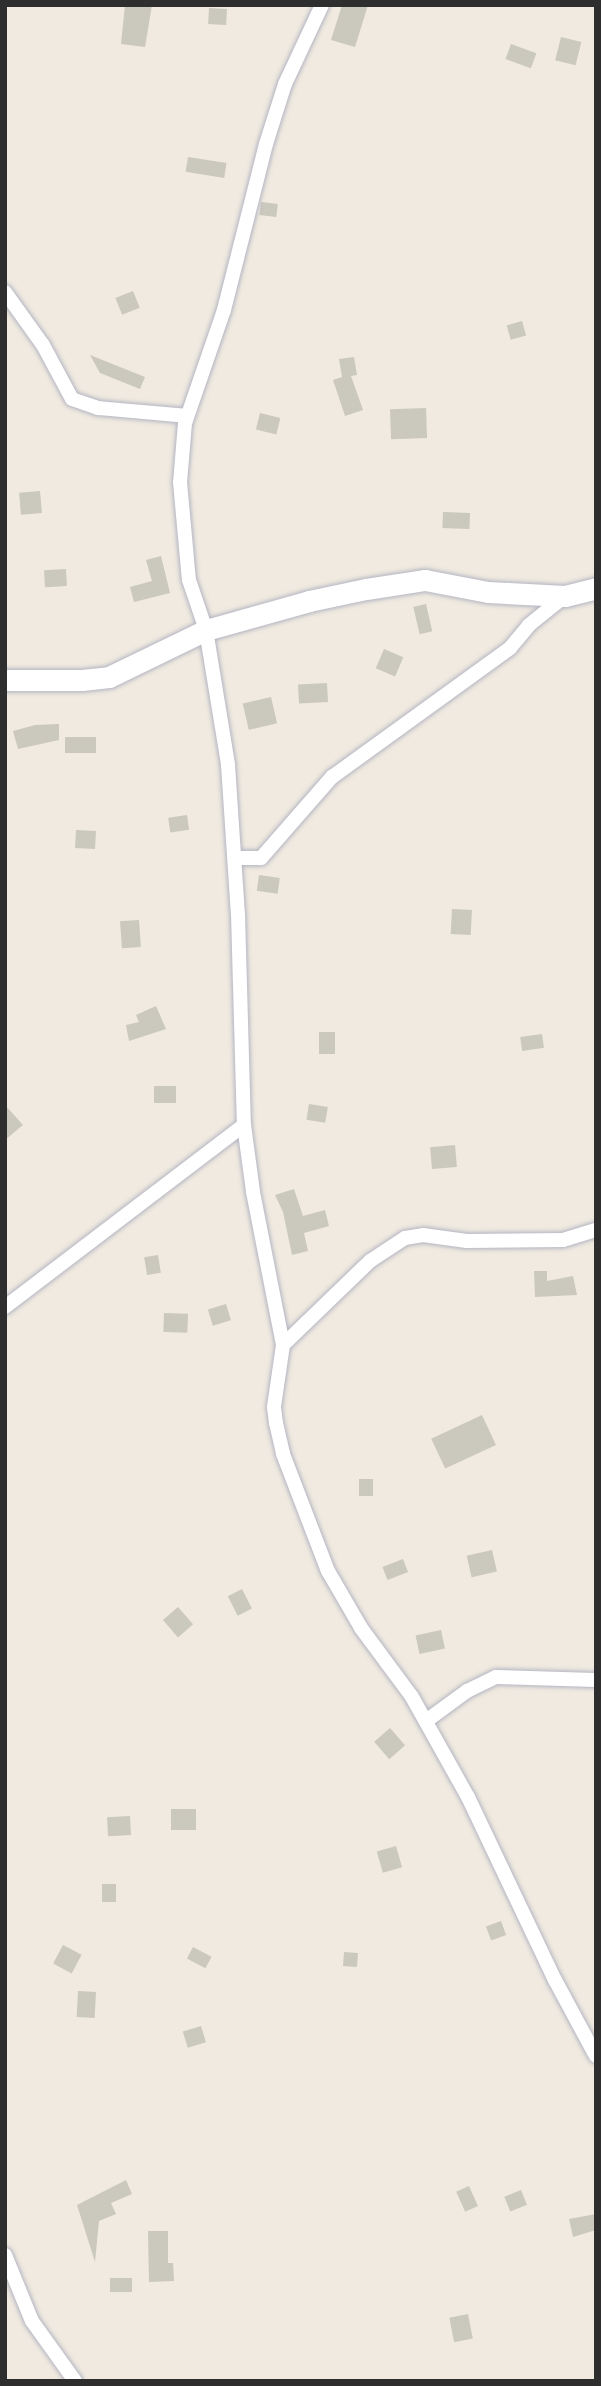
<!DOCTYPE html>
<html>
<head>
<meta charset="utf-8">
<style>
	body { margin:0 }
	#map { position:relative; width:601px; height:2386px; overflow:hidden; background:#f0eae0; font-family:Lato,sans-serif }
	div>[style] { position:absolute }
	.building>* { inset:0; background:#cbc8be; transform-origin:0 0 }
	.roads { filter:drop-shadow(0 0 2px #b4b5c2) drop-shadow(0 0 2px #b4b5c2) }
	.street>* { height:14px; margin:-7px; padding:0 7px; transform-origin:7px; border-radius:7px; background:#fff }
	.secondary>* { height:21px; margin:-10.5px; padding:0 10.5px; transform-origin:10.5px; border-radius:10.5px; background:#fff }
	span { translate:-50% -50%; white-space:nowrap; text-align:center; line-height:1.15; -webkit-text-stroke:5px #fff; paint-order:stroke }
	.frame { position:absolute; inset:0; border:7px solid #2e2e2e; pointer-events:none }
</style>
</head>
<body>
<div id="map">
	<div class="building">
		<div style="clip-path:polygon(125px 5px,152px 5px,145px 47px,121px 44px)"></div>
		<div style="clip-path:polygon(342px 5px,368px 5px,355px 47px,331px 40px)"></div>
		<div style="left:209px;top:8px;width:18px;height:16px;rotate:3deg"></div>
		<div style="left:561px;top:37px;width:21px;height:24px;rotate:14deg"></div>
		<div style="left:511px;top:44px;width:27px;height:16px;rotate:20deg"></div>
		<div style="left:188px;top:157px;width:39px;height:15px;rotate:9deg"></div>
		<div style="left:261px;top:202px;width:17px;height:13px;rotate:7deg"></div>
		<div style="left:133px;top:291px;width:18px;height:19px;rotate:68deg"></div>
		<div style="left:522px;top:321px;width:15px;height:16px;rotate:74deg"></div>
		<div style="clip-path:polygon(90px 355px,145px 377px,140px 389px,100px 373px)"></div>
		<div style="clip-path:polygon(354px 357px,357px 375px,351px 376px,363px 410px,345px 416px,333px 380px,342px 377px,339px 359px)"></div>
		<div style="left:426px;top:408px;width:30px;height:36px;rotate:88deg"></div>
		<div style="left:260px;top:413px;width:21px;height:17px;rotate:14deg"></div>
		<div style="left:40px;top:491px;width:22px;height:21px;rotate:85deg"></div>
		<div style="left:443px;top:512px;width:27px;height:16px;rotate:2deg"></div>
		<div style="clip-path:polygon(161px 556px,170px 593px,134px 602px,130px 587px,152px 581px,146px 560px)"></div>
		<div style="left:66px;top:569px;width:17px;height:22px;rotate:87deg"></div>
		<div style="left:426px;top:604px;width:28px;height:13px;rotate:77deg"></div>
		<div style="left:384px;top:649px;width:21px;height:21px;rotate:23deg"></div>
		<div style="left:327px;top:683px;width:19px;height:29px;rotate:87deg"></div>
		<div style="left:271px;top:697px;width:27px;height:29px;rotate:77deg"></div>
		<div style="clip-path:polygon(59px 724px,59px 740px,18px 749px,13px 731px,35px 725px)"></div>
		<div style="left:96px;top:737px;width:16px;height:31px;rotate:90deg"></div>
		<div style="left:187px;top:815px;width:15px;height:19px;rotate:82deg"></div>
		<div style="left:76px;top:830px;width:20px;height:18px;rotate:3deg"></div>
		<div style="left:259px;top:875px;width:21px;height:16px;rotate:8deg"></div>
		<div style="left:452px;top:909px;width:20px;height:25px;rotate:3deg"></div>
		<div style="left:139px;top:920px;width:27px;height:19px;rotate:86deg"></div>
		<div style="clip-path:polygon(156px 1006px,166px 1029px,129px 1041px,126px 1025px,139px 1022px,136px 1015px)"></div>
		<div style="left:319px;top:1032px;width:16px;height:22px"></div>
		<div style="left:542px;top:1034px;width:14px;height:22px;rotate:82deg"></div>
		<div style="left:176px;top:1086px;width:17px;height:22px;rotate:90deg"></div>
		<div style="left:309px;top:1104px;width:19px;height:16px;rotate:9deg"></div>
		<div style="clip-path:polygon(5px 1105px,23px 1125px,5px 1140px)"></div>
		<div style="left:455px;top:1145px;width:22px;height:25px;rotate:85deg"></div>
		<div style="clip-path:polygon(294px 1189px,303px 1216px,325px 1210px,329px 1226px,304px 1233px,308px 1251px,292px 1255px,283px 1212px,275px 1195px)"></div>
		<div style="left:158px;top:1255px;width:18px;height:14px;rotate:81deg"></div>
		<div style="clip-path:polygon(534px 1271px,547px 1271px,547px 1281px,573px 1276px,577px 1295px,535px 1297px)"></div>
		<div style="left:226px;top:1304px;width:17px;height:19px;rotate:73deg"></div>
		<div style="left:164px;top:1313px;width:24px;height:19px;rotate:2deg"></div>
		<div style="left:482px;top:1415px;width:33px;height:56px;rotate:65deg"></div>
		<div style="left:373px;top:1479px;width:17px;height:14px;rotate:90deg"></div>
		<div style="left:492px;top:1550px;width:22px;height:26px;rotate:77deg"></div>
		<div style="left:403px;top:1559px;width:14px;height:22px;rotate:69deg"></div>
		<div style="left:242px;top:1589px;width:22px;height:16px;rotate:63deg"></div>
		<div style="left:178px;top:1607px;width:23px;height:20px;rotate:49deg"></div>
		<div style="left:441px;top:1630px;width:19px;height:26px;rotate:78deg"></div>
		<div style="left:390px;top:1728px;width:23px;height:21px;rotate:49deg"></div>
		<div style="left:196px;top:1809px;width:21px;height:25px;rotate:90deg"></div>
		<div style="left:130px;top:1816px;width:19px;height:23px;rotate:87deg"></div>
		<div style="left:396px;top:1846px;width:22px;height:20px;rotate:74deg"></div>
		<div style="left:102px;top:1884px;width:14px;height:18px"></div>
		<div style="left:501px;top:1921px;width:15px;height:16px;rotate:70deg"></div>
		<div style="left:63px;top:1945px;width:21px;height:21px;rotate:28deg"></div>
		<div style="left:193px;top:1947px;width:21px;height:13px;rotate:28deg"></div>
		<div style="left:344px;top:1952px;width:14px;height:14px;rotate:4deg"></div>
		<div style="left:78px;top:1991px;width:18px;height:26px;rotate:3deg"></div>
		<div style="left:201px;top:2026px;width:17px;height:19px;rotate:73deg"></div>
		<div style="clip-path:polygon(126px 2180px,132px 2194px,111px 2203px,116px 2214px,99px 2221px,95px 2262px,77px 2205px)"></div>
		<div style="left:469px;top:2186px;width:22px;height:14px;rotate:66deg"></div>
		<div style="left:521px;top:2190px;width:16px;height:18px;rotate:68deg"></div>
		<div style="clip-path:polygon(596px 2214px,596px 2230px,573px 2237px,569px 2219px)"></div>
		<div style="clip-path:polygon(148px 2231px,168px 2231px,168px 2263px,173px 2263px,174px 2281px,149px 2282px)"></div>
		<div style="left:132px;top:2278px;width:14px;height:22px;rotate:90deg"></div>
		<div style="left:468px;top:2314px;width:25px;height:19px;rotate:79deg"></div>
	</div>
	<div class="roads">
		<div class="street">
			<div style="left:322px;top:5px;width:87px;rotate:115.1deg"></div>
			<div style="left:285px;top:84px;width:63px;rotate:107.6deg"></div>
			<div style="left:266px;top:144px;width:171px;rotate:104.2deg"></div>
			<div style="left:224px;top:310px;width:120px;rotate:109deg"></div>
			<div style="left:185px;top:423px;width:59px;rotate:94.8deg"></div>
			<div style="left:180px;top:482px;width:98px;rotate:84.8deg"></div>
			<div style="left:189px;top:580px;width:53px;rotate:71.2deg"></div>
			<div style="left:206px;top:630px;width:137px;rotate:80.7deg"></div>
			<div style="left:228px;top:765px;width:149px;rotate:86.2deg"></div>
			<div style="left:238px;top:914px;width:211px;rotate:88.4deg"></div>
			<div style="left:244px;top:1125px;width:68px;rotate:82.3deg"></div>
			<div style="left:253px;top:1192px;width:156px;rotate:78.9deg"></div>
			<div style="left:283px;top:1345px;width:63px;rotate:98.3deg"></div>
			<div style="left:274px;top:1407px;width:16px;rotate:83deg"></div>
			<div style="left:276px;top:1423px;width:32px;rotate:77deg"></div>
			<div style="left:283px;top:1454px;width:125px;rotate:69deg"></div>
			<div style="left:328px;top:1571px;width:66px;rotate:59.9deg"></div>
			<div style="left:361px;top:1628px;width:86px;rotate:53.5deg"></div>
			<div style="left:412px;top:1697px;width:115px;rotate:60.8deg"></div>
			<div style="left:468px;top:1797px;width:203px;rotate:64.6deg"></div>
			<div style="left:555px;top:1980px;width:86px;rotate:61.7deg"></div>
			<div style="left:5px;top:292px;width:65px;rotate:54.4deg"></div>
			<div style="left:43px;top:345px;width:61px;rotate:61.8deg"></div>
			<div style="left:72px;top:399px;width:28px;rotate:19deg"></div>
			<div style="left:98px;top:408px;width:89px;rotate:5.1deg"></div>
			<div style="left:235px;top:858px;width:26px"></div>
			<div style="left:261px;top:858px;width:108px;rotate:-48.8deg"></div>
			<div style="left:332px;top:777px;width:220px;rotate:-35.9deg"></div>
			<div style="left:510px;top:648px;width:30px;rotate:-50deg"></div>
			<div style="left:529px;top:625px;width:46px;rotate:-38.9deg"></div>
			<div style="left:5px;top:1307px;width:300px;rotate:-37.3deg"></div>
			<div style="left:283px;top:1345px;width:121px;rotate:-44deg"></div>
			<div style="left:370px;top:1261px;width:42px;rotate:-33.3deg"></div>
			<div style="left:405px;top:1238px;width:18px;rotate:-9deg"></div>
			<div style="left:423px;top:1235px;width:44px;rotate:7.8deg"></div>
			<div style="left:467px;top:1241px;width:96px;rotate:-0.6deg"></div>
			<div style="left:563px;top:1240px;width:34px;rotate:-17deg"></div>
			<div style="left:426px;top:1721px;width:51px;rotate:-36.2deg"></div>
			<div style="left:467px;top:1691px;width:32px;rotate:-26deg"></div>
			<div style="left:496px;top:1677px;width:100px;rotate:1.7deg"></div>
			<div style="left:5px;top:2255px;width:71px;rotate:67.8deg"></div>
			<div style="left:32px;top:2321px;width:74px;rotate:54.4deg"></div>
		</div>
		<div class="secondary">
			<div style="left:5px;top:680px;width:77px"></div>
			<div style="left:82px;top:680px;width:27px;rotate:-6deg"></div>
			<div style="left:109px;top:677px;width:108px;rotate:-25.9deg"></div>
			<div style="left:206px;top:630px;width:107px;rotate:-15.7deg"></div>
			<div style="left:309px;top:601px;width:58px;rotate:-11.9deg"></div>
			<div style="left:366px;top:589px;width:60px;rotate:-8.7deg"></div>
			<div style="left:425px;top:580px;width:64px;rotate:10.8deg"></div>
			<div style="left:488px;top:592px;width:77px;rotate:3deg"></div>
			<div style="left:565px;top:596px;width:32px;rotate:-14deg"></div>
		</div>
	</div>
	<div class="frame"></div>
</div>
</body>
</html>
